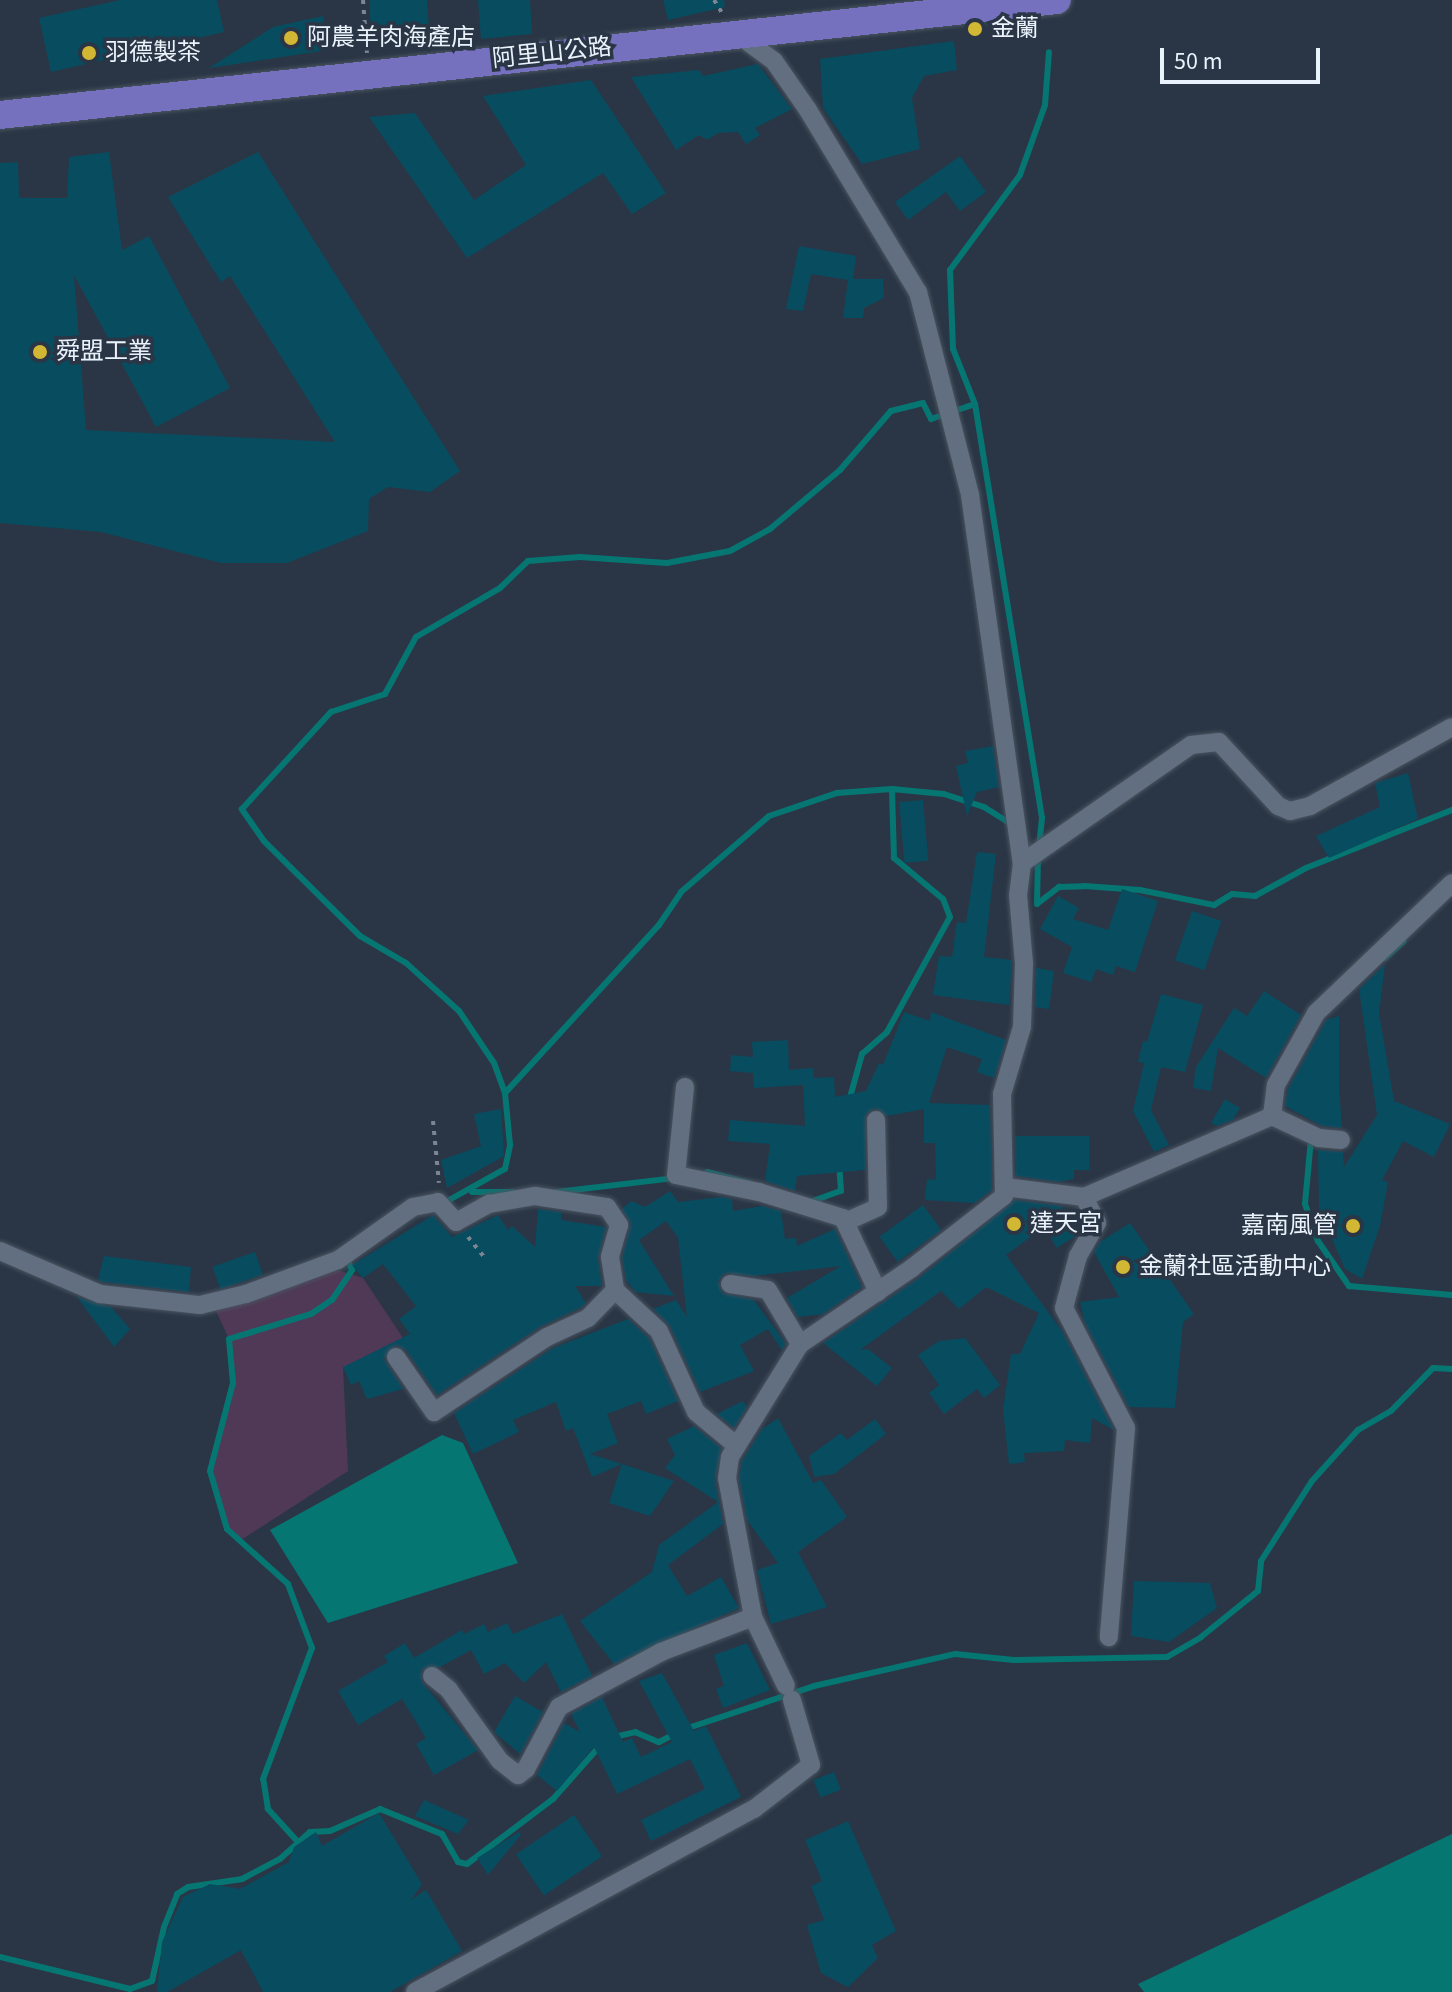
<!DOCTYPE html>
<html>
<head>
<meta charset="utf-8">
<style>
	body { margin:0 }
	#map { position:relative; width:1452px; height:1992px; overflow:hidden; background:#2a3645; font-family:"Source Sans 3","Noto Sans TC",sans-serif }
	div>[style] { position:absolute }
	.green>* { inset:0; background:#503956 }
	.water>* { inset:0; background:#067673 }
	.stream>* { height:6px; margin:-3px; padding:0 3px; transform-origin:3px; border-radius:3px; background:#067673 }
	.building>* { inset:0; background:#084c60; transform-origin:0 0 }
	.path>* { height:4px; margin-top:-2px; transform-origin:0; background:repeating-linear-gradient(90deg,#7c8693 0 4px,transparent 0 10px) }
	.roads { filter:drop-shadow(0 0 2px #4a5461) drop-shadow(0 0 2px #4a5461) }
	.minor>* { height:18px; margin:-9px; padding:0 9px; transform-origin:9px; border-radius:9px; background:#616f80 }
	.primary>* { height:28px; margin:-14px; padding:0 14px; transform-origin:14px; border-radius:14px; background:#7571be }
	.dots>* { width:22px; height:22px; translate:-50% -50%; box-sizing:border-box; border:4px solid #2a3645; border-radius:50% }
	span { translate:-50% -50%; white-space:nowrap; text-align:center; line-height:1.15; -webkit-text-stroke:7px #2a3645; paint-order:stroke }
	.poi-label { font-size:24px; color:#eaf2fc }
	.left { translate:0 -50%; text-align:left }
	.right { translate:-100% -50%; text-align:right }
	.street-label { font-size:24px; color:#eaf2fc }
	.scale { position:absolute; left:1160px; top:48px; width:160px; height:36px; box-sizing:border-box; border:4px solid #eaf2fc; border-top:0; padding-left:10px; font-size:24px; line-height:28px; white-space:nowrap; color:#eaf2fc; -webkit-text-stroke:6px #2a3645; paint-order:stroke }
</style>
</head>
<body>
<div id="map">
	<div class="green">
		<div style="clip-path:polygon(334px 1269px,363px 1278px,403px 1338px,343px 1368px,348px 1471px,241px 1540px,227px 1529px,210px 1471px,233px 1383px,229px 1339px,216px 1311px)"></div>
	</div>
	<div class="water">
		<div style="clip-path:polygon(442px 1435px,463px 1443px,518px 1563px,328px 1623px,270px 1530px)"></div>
		<div style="clip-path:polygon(1452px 1834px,1452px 1992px,1144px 1992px,1138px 1984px)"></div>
	</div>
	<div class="stream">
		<div style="left:975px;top:404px;width:419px;rotate:80.8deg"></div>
		<div style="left:1042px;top:818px;width:27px;rotate:96deg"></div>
		<div style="left:1038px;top:856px;width:48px;rotate:91.2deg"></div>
		<div style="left:1037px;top:904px;width:28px;rotate:-38deg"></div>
		<div style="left:1059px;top:887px;width:25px;rotate:-2deg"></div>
		<div style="left:1084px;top:886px;width:56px;rotate:4.1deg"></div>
		<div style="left:1140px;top:890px;width:76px;rotate:11.5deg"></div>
		<div style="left:1214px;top:905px;width:21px;rotate:-31deg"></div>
		<div style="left:1232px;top:894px;width:23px;rotate:5deg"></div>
		<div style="left:1255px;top:896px;width:58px;rotate:-28.8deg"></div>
		<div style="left:1306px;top:868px;width:157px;rotate:-21.7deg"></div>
		<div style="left:1385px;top:958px;width:25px;rotate:-42deg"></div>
		<div style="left:505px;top:1093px;width:228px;rotate:-47.5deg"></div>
		<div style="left:659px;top:925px;width:40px;rotate:-56deg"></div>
		<div style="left:681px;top:892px;width:116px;rotate:-40.8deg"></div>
		<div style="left:769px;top:816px;width:72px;rotate:-18.7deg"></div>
		<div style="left:837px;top:793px;width:55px;rotate:-4.2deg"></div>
		<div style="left:892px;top:789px;width:52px;rotate:5.5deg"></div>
		<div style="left:944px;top:794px;width:42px;rotate:18deg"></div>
		<div style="left:984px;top:807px;width:32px;rotate:32deg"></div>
		<div style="left:849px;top:1101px;width:49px;rotate:-74.5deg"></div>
		<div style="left:862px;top:1054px;width:33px;rotate:-41deg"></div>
		<div style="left:887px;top:1032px;width:131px;rotate:-61.3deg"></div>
		<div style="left:950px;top:917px;width:19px;rotate:-111deg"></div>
		<div style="left:943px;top:899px;width:64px;rotate:-140.1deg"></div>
		<div style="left:894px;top:858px;width:69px;rotate:-91.7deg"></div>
		<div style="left:1311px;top:1139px;width:65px;rotate:95.3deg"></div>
		<div style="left:1305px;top:1204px;width:39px;rotate:71deg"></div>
		<div style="left:1318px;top:1241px;width:55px;rotate:55.4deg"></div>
		<div style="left:1349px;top:1286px;width:103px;rotate:5deg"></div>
		<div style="left:707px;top:1172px;width:44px;rotate:14.3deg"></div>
		<div style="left:472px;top:1192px;width:41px"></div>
		<div style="left:556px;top:1192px;width:121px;rotate:-6.7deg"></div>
		<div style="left:810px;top:1202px;width:33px;rotate:-20deg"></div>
		<div style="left:841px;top:1191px;width:26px;rotate:-94deg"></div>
		<div style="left:442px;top:1204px;width:72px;rotate:-29.1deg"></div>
		<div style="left:505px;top:1169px;width:25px;rotate:-78deg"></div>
		<div style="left:510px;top:1145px;width:52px;rotate:-95.5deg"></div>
		<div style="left:505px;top:1093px;width:32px;rotate:-110deg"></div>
		<div style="left:494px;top:1063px;width:63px;rotate:-123.9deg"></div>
		<div style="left:459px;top:1011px;width:72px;rotate:-137.8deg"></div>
		<div style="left:406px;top:963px;width:53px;rotate:-149.6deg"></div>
		<div style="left:360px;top:936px;width:135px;rotate:-135.3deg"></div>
		<div style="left:264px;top:841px;width:39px;rotate:-125deg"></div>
		<div style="left:242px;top:809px;width:132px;rotate:-47.5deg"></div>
		<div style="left:331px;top:712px;width:57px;rotate:-18.4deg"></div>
		<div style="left:385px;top:694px;width:65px;rotate:-61.5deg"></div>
		<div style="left:416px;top:637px;width:97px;rotate:-30.3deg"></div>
		<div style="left:500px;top:588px;width:39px;rotate:-44deg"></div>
		<div style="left:528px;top:561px;width:52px;rotate:-4.4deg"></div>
		<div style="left:580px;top:557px;width:87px;rotate:3.9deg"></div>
		<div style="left:667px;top:563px;width:64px;rotate:-10.8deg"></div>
		<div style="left:730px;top:551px;width:46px;rotate:-28.8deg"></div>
		<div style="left:770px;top:529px;width:92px;rotate:-40.1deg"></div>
		<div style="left:840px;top:470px;width:78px;rotate:-49.2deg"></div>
		<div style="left:891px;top:411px;width:33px;rotate:-14deg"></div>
		<div style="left:923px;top:403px;width:18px;rotate:63deg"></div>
		<div style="left:931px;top:419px;width:46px;rotate:-18.8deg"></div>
		<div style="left:975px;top:404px;width:59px;rotate:-111.8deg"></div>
		<div style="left:953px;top:349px;width:79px;rotate:-92.2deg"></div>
		<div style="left:950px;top:270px;width:118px;rotate:-53.6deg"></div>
		<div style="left:1020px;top:175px;width:74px;rotate:-70.3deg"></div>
		<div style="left:1045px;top:105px;width:53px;rotate:-85.7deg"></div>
		<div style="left:685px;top:1729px;width:136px;rotate:-18.4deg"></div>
		<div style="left:814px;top:1686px;width:145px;rotate:-12.8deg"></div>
		<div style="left:955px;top:1654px;width:59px;rotate:5.8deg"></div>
		<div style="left:1014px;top:1660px;width:153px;rotate:-1.1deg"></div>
		<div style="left:1167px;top:1657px;width:39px;rotate:-30deg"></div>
		<div style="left:1201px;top:1637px;width:73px;rotate:-38.9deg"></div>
		<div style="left:1258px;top:1591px;width:30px;rotate:-84deg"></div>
		<div style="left:1261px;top:1561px;width:95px;rotate:-57.5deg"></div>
		<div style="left:1312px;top:1481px;width:69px;rotate:-48deg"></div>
		<div style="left:1358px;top:1430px;width:38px;rotate:-30deg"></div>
		<div style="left:1391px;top:1411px;width:60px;rotate:-45.7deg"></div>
		<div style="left:1433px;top:1368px;width:19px;rotate:3deg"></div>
		<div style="left:614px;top:1737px;width:22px;rotate:-13deg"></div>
		<div style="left:635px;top:1732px;width:26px;rotate:23deg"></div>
		<div style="left:659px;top:1742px;width:18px;rotate:-27deg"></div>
		<div style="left:298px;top:1842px;width:45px;rotate:-132.3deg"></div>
		<div style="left:268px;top:1809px;width:30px;rotate:-99deg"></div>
		<div style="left:263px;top:1779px;width:140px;rotate:-69.5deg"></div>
		<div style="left:312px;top:1648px;width:68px;rotate:-110.6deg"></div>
		<div style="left:288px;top:1584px;width:82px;rotate:-138deg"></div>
		<div style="left:227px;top:1529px;width:60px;rotate:-106.3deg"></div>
		<div style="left:210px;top:1471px;width:91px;rotate:-75.4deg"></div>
		<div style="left:233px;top:1383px;width:44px;rotate:-95.2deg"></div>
		<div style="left:229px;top:1339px;width:86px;rotate:-17deg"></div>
		<div style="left:311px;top:1314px;width:25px;rotate:-34deg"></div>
		<div style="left:332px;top:1300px;width:36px;rotate:-56deg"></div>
		<div style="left:352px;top:1270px;width:12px;rotate:-114deg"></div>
		<div style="left:0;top:1957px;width:134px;rotate:13.8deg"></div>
		<div style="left:130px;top:1989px;width:23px;rotate:-20deg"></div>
		<div style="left:152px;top:1981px;width:55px;rotate:-77.5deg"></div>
		<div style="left:164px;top:1927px;width:35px;rotate:-68deg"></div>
		<div style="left:177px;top:1894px;width:13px;rotate:-32deg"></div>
		<div style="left:188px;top:1887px;width:55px;rotate:-8.4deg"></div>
		<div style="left:242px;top:1879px;width:43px;rotate:-27.8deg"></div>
		<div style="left:280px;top:1859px;width:40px;rotate:-42deg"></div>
		<div style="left:310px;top:1832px;width:20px;rotate:-3deg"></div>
		<div style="left:330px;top:1831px;width:55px;rotate:-23.7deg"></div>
		<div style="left:380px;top:1809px;width:67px;rotate:22deg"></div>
		<div style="left:442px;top:1834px;width:32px;rotate:60deg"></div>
		<div style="left:458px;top:1862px;width:9px;rotate:13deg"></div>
		<div style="left:467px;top:1864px;width:108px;rotate:-37.1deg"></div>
		<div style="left:553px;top:1799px;width:69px;rotate:-48.5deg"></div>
	</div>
	<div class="building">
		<div style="clip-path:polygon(120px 0,217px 0,224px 32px,51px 72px,39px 18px)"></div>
		<div style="clip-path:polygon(369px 0,427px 0,429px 28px,371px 33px)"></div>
		<div style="clip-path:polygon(478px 0,530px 0,532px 34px,481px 39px)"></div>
		<div style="clip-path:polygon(663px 0,724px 0,725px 7px,668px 20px)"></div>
		<div style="clip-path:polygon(323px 16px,328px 50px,209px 68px,273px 27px)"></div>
		<div style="clip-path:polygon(954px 41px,957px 70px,924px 76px,912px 98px,920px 149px,862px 164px,823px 108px,820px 59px)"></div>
		<div style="clip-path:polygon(758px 64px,792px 109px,755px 128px,760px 135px,746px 144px,738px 132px,718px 133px,707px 140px,699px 135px,676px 150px,631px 77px,699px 70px,703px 76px)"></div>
		<div style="clip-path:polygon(591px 80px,666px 193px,632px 214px,603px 173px,467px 258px,369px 117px,415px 113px,474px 200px,526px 165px,483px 96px)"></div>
		<div style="clip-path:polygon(109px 152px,122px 250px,149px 236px,230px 388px,156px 427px,74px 275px,86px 430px,335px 442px,230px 276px,221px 282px,168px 197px,258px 152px,460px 471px,430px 492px,388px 487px,369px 499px,368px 531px,287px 563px,221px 563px,101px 532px,0 523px,0 163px,18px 162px,19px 198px,67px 198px,69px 157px)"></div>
		<div style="clip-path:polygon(960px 156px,986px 192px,960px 211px,946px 192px,908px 220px,895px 202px)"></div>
		<div style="clip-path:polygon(799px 246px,856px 256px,853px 279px,883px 279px,884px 298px,864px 308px,863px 318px,843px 318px,848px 280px,811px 274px,803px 311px,786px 309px)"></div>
		<div style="clip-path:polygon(993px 746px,999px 787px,977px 792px,967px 816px,956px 766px,968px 763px,965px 751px)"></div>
		<div style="clip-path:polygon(1408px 773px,1418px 819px,1329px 858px,1316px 836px,1380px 807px,1375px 783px)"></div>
		<div style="left:923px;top:800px;width:61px;height:24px;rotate:85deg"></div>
		<div style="clip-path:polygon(977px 852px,996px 854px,984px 957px,1012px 960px,1009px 1005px,933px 995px,939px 956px,952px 957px,957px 922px,966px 923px)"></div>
		<div style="clip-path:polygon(1122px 889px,1158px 901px,1135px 972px,1116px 966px,1113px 975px,1096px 969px,1091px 982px,1063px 973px,1072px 947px,1040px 929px,1058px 896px,1079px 908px,1073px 919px,1108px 930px)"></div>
		<div style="left:1192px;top:911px;width:31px;height:52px;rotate:19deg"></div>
		<div style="clip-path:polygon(1385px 964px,1379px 1013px,1394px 1101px,1450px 1124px,1434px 1157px,1403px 1141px,1382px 1180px,1388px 1182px,1380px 1226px,1362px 1279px,1345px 1269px,1319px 1209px,1318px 1150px,1343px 1152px,1344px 1167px,1377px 1115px,1359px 989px)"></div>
		<div style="clip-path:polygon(1036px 968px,1054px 971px,1049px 1009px,1035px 1007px)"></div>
		<div style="clip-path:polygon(1264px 991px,1301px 1015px,1266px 1078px,1218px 1048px,1211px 1091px,1193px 1088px,1196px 1067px,1234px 1008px,1247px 1016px)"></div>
		<div style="clip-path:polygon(1161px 994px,1203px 1005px,1185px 1072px,1161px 1067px,1151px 1110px,1169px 1145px,1154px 1152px,1133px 1111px,1144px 1063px,1138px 1062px,1143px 1041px,1147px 1042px)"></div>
		<div style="clip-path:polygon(904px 1012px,930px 1021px,931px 1012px,1006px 1040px,994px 1078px,977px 1072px,982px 1059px,947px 1047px,929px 1103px,990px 1105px,992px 1190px,975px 1203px,925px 1200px,927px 1179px,936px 1180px,935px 1143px,924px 1143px,924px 1109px,887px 1116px,875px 1108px,866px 1114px,865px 1170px,797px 1176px,795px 1191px,765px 1181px,770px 1144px,728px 1141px,730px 1120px,805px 1126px,803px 1085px,754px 1088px,753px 1073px,730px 1071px,731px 1055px,753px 1057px,752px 1042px,788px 1040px,789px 1070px,813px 1068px,814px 1078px,834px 1077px,835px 1097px,866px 1091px,879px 1063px,883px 1065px)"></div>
		<div style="clip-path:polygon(1339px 1016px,1339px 1087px,1342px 1128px,1322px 1126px,1285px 1106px,1288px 1089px,1326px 1020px)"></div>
		<div style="clip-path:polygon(1225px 1099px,1240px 1108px,1233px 1120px,1217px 1126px,1211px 1123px)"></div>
		<div style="clip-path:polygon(501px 1109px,504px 1156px,447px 1188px,441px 1160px,481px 1146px,474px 1114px)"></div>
		<div style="clip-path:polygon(1015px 1136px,1089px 1136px,1089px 1170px,1074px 1170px,1074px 1179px,1059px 1182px,1016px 1176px)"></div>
		<div style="clip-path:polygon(670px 1191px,678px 1202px,722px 1197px,732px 1199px,733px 1211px,762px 1206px,781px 1211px,785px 1239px,796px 1238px,797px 1246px,835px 1229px,862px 1287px,823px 1314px,798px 1317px,787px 1298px,841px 1266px,754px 1276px,725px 1273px,718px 1281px,722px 1293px,754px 1300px,786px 1344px,782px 1350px,768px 1329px,740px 1345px,754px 1371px,700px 1392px,670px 1326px,653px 1309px,676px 1300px,687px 1317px,678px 1238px,666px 1221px,639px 1240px,674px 1296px,635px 1292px,626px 1280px,622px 1258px,631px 1224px,622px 1209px,631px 1201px,645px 1207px)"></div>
		<div style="clip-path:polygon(1015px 1200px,1062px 1206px,1076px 1236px,1056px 1248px,1046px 1226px,1006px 1255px,1062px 1331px,1114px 1430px,1092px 1418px,1090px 1443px,1065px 1440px,1064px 1451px,1024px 1453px,1025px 1462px,1009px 1464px,1003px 1410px,1011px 1354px,1020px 1354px,1039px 1313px,986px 1287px,959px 1309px,941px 1291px,860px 1350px,868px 1349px,892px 1368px,877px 1386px,823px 1343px,919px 1278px)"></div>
		<div style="left:923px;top:1205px;width:31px;height:54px;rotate:54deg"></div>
		<div style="clip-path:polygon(538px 1209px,561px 1212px,561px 1220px,606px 1227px,598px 1258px,602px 1286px,575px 1286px,586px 1303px,582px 1307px,540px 1327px,437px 1395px,406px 1350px,396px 1345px,384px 1359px,403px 1389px,367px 1399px,359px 1381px,351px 1385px,343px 1367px,410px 1334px,399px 1319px,416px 1306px,383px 1264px,363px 1278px,352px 1265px,433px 1215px,452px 1237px,498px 1215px,508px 1230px,512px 1226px,535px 1247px)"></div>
		<div style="clip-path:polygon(1130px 1223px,1194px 1314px,1183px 1322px,1175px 1408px,1129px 1407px,1085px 1323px,1080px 1302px,1119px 1297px,1094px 1252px,1100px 1242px)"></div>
		<div style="left:255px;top:1252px;width:24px;height:45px;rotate:71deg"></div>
		<div style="clip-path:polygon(104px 1256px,191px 1267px,189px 1292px,103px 1282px,98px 1280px)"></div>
		<div style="clip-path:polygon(77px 1297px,111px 1307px,130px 1329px,114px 1347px)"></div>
		<div style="clip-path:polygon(628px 1319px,649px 1338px,678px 1401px,646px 1414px,641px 1401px,607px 1414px,618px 1443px,590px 1454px,622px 1464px,592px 1477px,573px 1428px,566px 1431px,556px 1402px,513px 1420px,519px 1432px,473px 1454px,454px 1413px,553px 1348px)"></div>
		<div style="clip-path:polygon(965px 1338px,1000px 1385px,984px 1398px,977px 1389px,944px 1414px,929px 1393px,939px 1385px,918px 1355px,939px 1341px)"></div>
		<div style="clip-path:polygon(743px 1401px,747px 1407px,734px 1428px,717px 1414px)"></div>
		<div style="clip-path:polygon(778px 1418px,813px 1483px,821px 1480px,847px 1517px,798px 1552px,827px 1607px,771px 1624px,757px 1570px,778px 1563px,747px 1520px,739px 1478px,742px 1461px,762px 1429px)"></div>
		<div style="clip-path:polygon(875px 1419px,886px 1434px,834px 1474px,814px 1477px,809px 1456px,841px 1433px,847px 1440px)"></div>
		<div style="clip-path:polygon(694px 1426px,721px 1448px,715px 1480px,723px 1524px,668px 1565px,687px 1596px,721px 1577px,739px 1608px,614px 1664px,580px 1621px,652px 1572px,659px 1545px,718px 1502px,665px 1468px,675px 1455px,667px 1439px)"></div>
		<div style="clip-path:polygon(622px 1464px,674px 1481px,650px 1516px,609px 1503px)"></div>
		<div style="clip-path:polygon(1134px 1581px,1210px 1583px,1217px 1608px,1169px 1642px,1131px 1636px)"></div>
		<div style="clip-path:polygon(562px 1614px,592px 1676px,561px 1692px,546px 1662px,524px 1683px,505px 1663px,484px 1674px,471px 1650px,440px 1667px,422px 1669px,421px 1681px,478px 1750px,434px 1775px,416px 1744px,426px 1738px,402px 1699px,358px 1725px,338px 1691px,388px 1662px,384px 1656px,405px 1643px,414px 1658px,462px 1630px,464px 1634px,484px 1624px,488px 1632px,507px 1623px,513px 1634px)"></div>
		<div style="clip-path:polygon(747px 1643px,770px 1690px,723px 1708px,716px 1689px,724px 1686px,714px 1655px)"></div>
		<div style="clip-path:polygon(662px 1673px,694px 1731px,706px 1726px,741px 1797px,651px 1841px,641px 1820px,705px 1789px,690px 1759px,617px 1794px,594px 1747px,557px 1791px,537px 1775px,564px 1723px,580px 1732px,571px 1714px,602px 1697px,623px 1742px,632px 1738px,641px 1757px,672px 1742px,639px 1681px)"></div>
		<div style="clip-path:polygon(515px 1696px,543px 1712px,520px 1754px,494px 1732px)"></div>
		<div style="left:834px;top:1772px;width:19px;height:22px;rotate:69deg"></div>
		<div style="clip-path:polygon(424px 1800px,469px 1820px,458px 1834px,415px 1816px)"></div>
		<div style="clip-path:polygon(379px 1813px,422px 1884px,411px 1900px,426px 1890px,462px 1951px,390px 1992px,263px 1992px,241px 1950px,167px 1992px,157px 1992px,162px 1942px,183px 1897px,210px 1884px,240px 1889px,289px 1862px,294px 1847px,316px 1832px,322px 1846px)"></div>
		<div style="left:574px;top:1815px;width:50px;height:70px;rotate:56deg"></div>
		<div style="clip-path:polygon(848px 1821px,896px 1931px,872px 1945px,878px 1958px,848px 1987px,821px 1973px,807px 1925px,824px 1920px,811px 1886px,822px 1881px,805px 1840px)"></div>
		<div style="clip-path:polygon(519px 1832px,521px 1835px,488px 1875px,477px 1858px)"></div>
	</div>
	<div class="path">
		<div style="left:363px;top:0;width:53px;rotate:85.7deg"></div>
		<div style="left:714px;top:0;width:15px;rotate:58deg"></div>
		<div style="left:433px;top:1121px;width:62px;rotate:84.5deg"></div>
		<div style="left:468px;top:1237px;width:27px;rotate:51deg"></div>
	</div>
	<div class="roads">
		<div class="minor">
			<div style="left:741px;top:37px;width:41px;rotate:36deg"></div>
			<div style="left:774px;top:61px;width:60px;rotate:55.2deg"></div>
			<div style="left:808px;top:110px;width:213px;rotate:58.9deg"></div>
			<div style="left:918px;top:292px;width:210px;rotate:75.6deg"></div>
			<div style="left:970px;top:495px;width:372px;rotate:82deg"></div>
			<div style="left:1022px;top:863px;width:32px;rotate:97deg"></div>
			<div style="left:1018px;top:895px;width:68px;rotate:85deg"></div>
			<div style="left:1024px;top:963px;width:64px;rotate:91.8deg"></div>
			<div style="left:1022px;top:1027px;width:70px;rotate:106.6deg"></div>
			<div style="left:1002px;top:1094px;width:102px;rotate:88.9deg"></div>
			<div style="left:1004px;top:1196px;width:117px;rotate:142deg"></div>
			<div style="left:912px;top:1268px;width:135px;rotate:145.8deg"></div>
			<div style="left:800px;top:1344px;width:133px;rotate:121.8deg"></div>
			<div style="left:730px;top:1457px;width:21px;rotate:98deg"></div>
			<div style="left:727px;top:1478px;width:141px;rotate:79.4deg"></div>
			<div style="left:753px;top:1617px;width:76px;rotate:64.4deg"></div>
			<div style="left:1022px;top:863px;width:206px;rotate:-34.9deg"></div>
			<div style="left:1191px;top:745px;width:28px;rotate:-6deg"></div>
			<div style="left:1219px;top:742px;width:87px;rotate:47.3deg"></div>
			<div style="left:1278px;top:806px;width:13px;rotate:23deg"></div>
			<div style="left:1290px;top:811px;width:21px;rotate:-14deg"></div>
			<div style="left:1310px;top:806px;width:162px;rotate:-29.1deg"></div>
			<div style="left:685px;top:1087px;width:88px;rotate:95.8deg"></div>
			<div style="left:676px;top:1175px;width:85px;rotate:11.6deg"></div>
			<div style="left:759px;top:1192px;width:88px;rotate:17.2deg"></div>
			<div style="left:843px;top:1218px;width:82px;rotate:64.7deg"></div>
			<div style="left:1272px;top:1116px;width:31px;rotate:-83deg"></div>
			<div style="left:1276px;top:1085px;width:82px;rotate:-60.9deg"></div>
			<div style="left:1316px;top:1013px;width:188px;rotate:-43.7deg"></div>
			<div style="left:1005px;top:1187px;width:80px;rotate:7.2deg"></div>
			<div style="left:1084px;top:1197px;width:205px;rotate:-23.3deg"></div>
			<div style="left:1272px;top:1116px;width:52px;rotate:25.1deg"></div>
			<div style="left:1319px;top:1138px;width:22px;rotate:5deg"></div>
			<div style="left:1084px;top:1197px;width:29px;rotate:63deg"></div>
			<div style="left:1097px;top:1223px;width:38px;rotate:120deg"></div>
			<div style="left:1078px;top:1256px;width:54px;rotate:105.1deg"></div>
			<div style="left:1064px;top:1308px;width:135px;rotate:62.7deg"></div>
			<div style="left:1126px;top:1428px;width:210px;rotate:94.7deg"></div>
			<div style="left:845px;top:1222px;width:36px;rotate:-24deg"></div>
			<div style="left:878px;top:1207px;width:87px;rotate:-91.3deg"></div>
			<div style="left:0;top:1251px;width:109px;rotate:23.3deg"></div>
			<div style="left:100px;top:1294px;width:101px;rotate:6.3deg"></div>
			<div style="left:200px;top:1305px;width:47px;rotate:-13.4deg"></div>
			<div style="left:246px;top:1294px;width:98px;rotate:-20.3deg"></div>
			<div style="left:338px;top:1260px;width:92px;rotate:-35.2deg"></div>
			<div style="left:413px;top:1207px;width:25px;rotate:-11deg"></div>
			<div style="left:438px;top:1202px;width:27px;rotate:48deg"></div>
			<div style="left:456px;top:1222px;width:38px;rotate:-29deg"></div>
			<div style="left:489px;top:1204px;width:47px;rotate:-9.9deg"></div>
			<div style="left:535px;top:1196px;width:73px;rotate:8.7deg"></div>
			<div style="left:607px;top:1207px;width:22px;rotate:56deg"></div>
			<div style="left:619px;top:1225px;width:33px;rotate:106deg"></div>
			<div style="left:610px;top:1257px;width:33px;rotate:81deg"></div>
			<div style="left:615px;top:1290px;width:60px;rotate:43deg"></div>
			<div style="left:659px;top:1331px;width:89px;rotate:65.4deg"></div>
			<div style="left:696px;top:1412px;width:53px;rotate:39.7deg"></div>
			<div style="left:730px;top:1284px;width:38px;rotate:9deg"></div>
			<div style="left:768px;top:1290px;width:63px;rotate:59.3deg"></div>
			<div style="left:396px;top:1357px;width:67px;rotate:55.4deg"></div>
			<div style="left:434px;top:1412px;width:136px;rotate:-33.6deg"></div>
			<div style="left:547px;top:1337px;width:45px;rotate:-24.9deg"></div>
			<div style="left:588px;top:1318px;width:39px;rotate:-46deg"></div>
			<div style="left:432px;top:1676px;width:22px;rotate:39deg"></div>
			<div style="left:449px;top:1690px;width:87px;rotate:54.3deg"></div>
			<div style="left:500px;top:1761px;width:23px;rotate:38deg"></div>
			<div style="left:518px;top:1775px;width:10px;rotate:-37deg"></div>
			<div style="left:526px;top:1769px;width:70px;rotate:-62deg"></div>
			<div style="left:559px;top:1707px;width:116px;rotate:-28.3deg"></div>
			<div style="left:661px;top:1652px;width:98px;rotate:-20.8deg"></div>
			<div style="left:415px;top:1992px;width:385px;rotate:-28.4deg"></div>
			<div style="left:754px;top:1809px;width:72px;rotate:-37.7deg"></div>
			<div style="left:811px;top:1765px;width:68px;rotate:-106.3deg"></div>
		</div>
		<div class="primary">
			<div style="left:0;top:115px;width:1063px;rotate:-6.21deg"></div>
		</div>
	</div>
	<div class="dots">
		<div style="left:975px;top:29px;background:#d2b735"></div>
		<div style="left:291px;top:38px;background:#d2b735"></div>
		<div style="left:89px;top:53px;background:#d2b735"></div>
		<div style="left:40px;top:352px;background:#d2b735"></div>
		<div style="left:1014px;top:1224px;background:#d2b735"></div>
		<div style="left:1353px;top:1226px;background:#d2b735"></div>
		<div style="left:1123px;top:1267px;background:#d2b735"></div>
	</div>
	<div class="poi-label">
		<span class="left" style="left:991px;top:29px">金蘭</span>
		<span class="left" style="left:307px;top:38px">阿農羊肉海產店</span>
		<span class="left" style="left:105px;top:53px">羽德製茶</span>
		<span class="left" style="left:56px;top:352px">舜盟工業</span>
		<span class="left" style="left:1030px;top:1224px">達天宮</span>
		<span class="right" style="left:1337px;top:1226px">嘉南風管</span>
		<span class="left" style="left:1139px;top:1267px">金蘭社區活動中心</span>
	</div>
	<div class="street-label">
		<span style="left:552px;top:53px;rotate:-6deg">阿里山公路</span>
	</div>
	<div class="scale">50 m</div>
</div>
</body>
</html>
